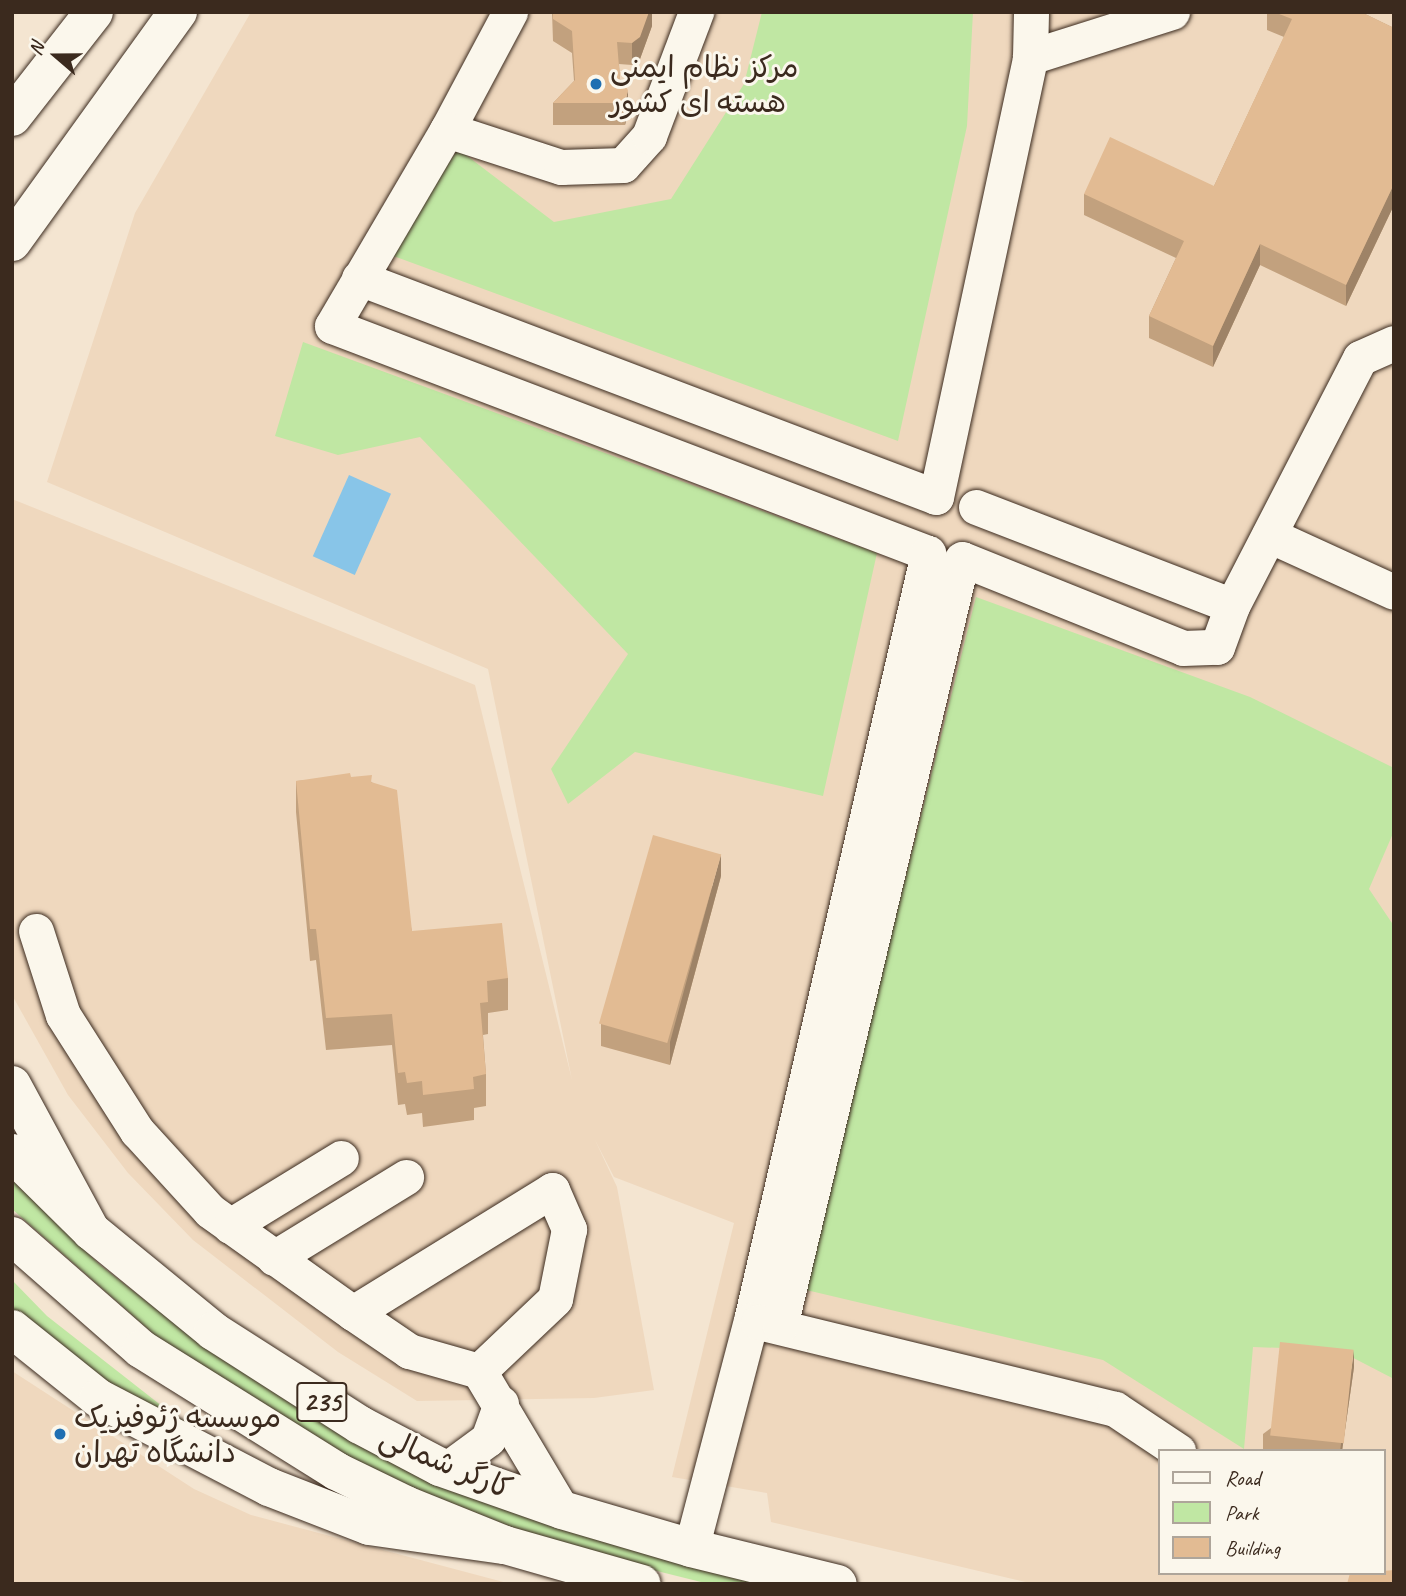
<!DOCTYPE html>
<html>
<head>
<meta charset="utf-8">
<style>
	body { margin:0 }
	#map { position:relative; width:1406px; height:1596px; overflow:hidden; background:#f4e5d1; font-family:Caveat,"Playpen Sans Arabic",sans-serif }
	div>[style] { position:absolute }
	.built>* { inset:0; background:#efd8be }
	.green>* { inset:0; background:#c0e7a3 }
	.water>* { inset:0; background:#88c5e8; transform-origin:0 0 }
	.roads { filter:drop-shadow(0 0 2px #3b2a1e) drop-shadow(0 0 2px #3b2a1e) }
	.minor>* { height:35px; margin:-17.5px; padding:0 17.5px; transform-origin:17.5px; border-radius:17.5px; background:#fbf7ec }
	.major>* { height:38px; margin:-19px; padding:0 19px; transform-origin:19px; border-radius:19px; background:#fbf7ec }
	.highway>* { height:38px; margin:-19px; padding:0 19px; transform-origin:19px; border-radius:19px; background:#fbf7ec }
	.wall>* { inset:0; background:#c2a17e }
	.shaded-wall>* { inset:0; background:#9e8367 }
	.building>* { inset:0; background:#e2bb93; transform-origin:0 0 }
	.dots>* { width:19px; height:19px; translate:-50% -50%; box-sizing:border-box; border:4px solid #fbf7ec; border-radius:50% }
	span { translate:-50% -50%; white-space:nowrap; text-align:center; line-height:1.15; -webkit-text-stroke:6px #fbf7ec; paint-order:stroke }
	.shield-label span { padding:2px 5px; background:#fbf7ec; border:2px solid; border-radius:5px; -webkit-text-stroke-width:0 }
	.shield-label { font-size:28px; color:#3b2a1e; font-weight:700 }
	.poi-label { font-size:30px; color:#3b2a1e }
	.left { translate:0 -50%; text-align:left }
	.street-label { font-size:30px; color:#3b2a1e }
	.frame { position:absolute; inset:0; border:14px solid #3b2a1e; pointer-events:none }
	.legend { position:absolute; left:1158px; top:1449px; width:228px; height:126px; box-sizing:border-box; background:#fbf7ec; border:2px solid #aea59a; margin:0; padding:9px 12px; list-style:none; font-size:21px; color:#3b2a1e }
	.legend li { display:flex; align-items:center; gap:14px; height:35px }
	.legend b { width:35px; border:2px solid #aea59a }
	.north { position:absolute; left:21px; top:21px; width:70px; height:70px; -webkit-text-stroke:5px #fbf7ec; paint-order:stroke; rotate:290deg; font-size:19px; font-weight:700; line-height:28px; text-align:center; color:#3b2a1e }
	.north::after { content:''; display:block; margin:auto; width:24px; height:32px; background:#3b2a1e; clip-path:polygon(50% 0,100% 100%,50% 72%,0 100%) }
</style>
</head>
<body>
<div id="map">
	<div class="built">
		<div style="clip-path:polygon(evenodd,251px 12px,1394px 12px,1394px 1584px,1034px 1584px,771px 1522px,767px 1493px,672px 1477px,734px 1223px,614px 1177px,595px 1140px,617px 1187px,654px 1390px,594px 1398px,417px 1401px,338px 1352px,193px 1240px,128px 1173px,68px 1095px,12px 995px,12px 499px,475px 685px,572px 1080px,488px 669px,47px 482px,135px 213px,251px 12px,1159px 1451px,1383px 1451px,1383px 1573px,1159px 1573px,1159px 1451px)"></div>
		<div style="clip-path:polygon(12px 1371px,194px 1489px,251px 1515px,511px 1584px,12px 1584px)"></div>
	</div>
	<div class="green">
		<div style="clip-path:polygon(762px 12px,973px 12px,967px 126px,898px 441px,388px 254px,458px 149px,554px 222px,671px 199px,744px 84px)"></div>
		<div style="clip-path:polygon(303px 342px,877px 553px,823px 796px,635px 752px,568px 804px,551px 769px,628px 654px,420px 437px,338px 455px,275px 436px)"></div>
		<div style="clip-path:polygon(976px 597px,1250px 697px,1394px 768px,1394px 831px,1369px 889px,1394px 926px,1394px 1379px,1338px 1350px,1253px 1347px,1244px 1449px,1103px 1360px,802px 1289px)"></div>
		<div style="clip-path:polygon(12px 1180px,99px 1264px,202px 1345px,313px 1418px,371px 1449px,791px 1584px,709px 1584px,609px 1559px,554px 1544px,379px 1474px,270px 1413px,166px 1345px,12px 1209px)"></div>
		<div style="clip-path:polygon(12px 1280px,47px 1316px,167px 1410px,232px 1452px,163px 1422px,12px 1313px)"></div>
	</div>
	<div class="water">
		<div style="left:349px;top:475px;width:46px;height:89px;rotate:24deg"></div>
	</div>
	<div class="roads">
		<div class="minor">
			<div style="left:510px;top:12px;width:134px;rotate:118.1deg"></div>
			<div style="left:447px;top:130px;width:227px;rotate:120.4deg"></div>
			<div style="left:332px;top:326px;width:638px;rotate:20.85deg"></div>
			<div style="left:928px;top:553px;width:787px;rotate:102.99deg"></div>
			<div style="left:751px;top:1320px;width:236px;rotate:104.7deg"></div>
			<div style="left:1030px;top:57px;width:149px;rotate:-17.6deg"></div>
			<div style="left:447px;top:130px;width:120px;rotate:18deg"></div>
			<div style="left:561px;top:167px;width:62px;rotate:-1.8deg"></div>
			<div style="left:623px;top:165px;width:39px;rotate:-48deg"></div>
			<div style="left:649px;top:136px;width:133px;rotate:-69.2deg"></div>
			<div style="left:359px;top:278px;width:617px;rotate:20.78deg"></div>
			<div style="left:936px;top:497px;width:450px;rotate:-77.9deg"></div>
			<div style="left:1030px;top:57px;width:45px;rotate:-88.7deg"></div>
			<div style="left:976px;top:507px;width:274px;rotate:21.1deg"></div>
			<div style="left:1269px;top:535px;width:137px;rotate:24.5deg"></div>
			<div style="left:36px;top:931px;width:88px;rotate:72.2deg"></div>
			<div style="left:63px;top:1015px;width:138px;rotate:57.5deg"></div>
			<div style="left:137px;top:1131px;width:108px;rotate:47.6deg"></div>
			<div style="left:210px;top:1211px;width:176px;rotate:35.5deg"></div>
			<div style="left:230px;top:1226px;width:130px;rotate:-31.5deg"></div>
			<div style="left:274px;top:1258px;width:155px;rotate:-31.5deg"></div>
			<div style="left:758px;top:1322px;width:367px;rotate:13.7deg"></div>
			<div style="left:1115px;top:1409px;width:76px;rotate:33.7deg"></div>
			<div style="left:780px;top:1326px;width:788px;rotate:-76.65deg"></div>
			<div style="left:962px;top:559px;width:238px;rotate:21.9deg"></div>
			<div style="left:1183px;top:648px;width:34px;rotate:-2deg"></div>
			<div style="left:1217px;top:647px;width:44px;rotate:-69.9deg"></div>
			<div style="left:1232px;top:606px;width:279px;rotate:-62.7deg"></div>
			<div style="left:1360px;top:358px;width:37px;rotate:-24deg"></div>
			<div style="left:479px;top:1371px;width:73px;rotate:-164.1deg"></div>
			<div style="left:409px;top:1351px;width:68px;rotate:-145.8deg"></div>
			<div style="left:353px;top:1313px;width:234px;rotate:-31.7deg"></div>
			<div style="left:552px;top:1190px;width:43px;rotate:66.4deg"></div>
			<div style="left:569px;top:1229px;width:71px;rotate:101.3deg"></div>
			<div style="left:555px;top:1299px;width:105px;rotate:136.5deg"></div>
			<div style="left:479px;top:1371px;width:162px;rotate:59.2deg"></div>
			<div style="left:447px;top:1469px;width:51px;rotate:-36.2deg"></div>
			<div style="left:488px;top:1439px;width:38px;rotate:-70deg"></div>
		</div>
		<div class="major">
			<div style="left:12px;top:1153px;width:111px;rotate:44.6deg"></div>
			<div style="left:91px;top:1231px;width:158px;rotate:39.3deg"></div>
			<div style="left:213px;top:1331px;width:174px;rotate:32.6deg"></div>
			<div style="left:360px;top:1425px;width:90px;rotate:27.7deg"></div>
			<div style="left:440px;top:1467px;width:129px;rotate:19.4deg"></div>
			<div style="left:562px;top:1510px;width:134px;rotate:16.4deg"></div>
			<div style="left:691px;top:1548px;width:151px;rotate:13.8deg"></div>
			<div style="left:12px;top:1236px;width:171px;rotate:41.2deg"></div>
			<div style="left:141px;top:1349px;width:230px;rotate:32deg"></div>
			<div style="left:336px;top:1471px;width:78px;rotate:25.9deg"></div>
			<div style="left:406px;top:1505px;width:107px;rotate:22deg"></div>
			<div style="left:505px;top:1545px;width:142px;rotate:15.9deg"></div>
		</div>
		<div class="highway">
			<div style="left:12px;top:117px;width:133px;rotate:-52deg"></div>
			<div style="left:12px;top:242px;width:284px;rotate:-54.2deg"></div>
			<div style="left:12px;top:1085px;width:166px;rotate:61.6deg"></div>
			<div style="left:12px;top:1329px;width:110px;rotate:38.7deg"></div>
			<div style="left:98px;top:1398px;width:193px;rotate:27.5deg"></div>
			<div style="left:269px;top:1487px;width:107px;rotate:21.3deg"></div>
			<div style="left:369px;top:1526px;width:137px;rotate:8deg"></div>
		</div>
	</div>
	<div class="wall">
		<div style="clip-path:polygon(552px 12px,652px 12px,652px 26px,640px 59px,632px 65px,619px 64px,620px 79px,628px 112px,625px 125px,553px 125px,553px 103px,574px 81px,572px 53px,553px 41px)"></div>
		<div style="clip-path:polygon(1267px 12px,1361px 12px,1394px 28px,1394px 205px,1346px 306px,1260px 265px,1213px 367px,1149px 338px,1149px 316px,1176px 258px,1084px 215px,1084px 194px,1214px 186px,1284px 37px,1267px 30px)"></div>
		<div style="clip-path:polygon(351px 777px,372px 782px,412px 931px,508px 978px,508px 1010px,488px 1013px,488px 1034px,483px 1035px,486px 1074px,486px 1106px,474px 1108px,474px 1120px,423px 1127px,422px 1113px,407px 1115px,405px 1104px,398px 1105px,392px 1045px,326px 1050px,316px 960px,310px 961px,296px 812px,296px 781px)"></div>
		<div style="clip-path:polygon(721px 876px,670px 1065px,601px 1046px,601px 1024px)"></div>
		<div style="clip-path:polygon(1354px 1367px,1342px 1451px,1263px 1451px,1263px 1434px)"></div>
	</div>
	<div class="shaded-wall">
		<div style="clip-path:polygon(649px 12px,652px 12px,652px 26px,640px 59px,632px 65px,632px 43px)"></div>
		<div style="clip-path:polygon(628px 90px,628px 112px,625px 125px,625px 103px)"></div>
		<div style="clip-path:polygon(1394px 184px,1394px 205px,1346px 306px,1346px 285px)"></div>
		<div style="clip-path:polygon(1260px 244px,1260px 265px,1213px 367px,1213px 346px)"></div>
		<div style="clip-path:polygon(721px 854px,721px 876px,670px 1065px,670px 1042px)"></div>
		<div style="clip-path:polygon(1354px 1350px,1354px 1367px,1342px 1451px,1340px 1451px)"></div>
	</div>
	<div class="building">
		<div style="clip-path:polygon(553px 12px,649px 12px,640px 37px,632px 43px,617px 42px,620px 79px,628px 90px,625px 103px,553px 103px,575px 80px,572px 31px,553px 19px)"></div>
		<div style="clip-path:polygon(1274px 12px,1361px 12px,1394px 28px,1394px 184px,1346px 285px,1260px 244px,1213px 346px,1149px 316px,1184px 241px,1084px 194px,1110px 137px,1214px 186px,1292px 19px)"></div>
		<div style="clip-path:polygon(350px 773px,351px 777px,372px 775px,371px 782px,397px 790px,412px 931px,502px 923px,508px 978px,487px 981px,488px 1002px,480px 1003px,486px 1074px,473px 1077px,474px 1089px,423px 1095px,422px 1081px,407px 1083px,405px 1072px,398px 1073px,392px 1014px,326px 1018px,316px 929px,310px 929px,296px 781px)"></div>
		<div style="left:653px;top:835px;width:71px;height:196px;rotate:16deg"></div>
		<div style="left:1280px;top:1342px;width:74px;height:94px;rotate:6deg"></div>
		<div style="clip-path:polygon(1394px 1570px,1394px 1584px,1347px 1584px,1350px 1573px,1383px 1573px,1383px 1571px)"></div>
	</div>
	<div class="dots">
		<div style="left:596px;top:84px;background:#1f6fb2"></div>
		<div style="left:60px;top:1434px;background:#1f6fb2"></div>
	</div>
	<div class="shield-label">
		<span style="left:322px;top:1402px">235</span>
	</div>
	<div class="poi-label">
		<span class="left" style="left:610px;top:84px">مرکز نظام ایمنی<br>هسته ای کشور</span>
		<span class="left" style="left:74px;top:1434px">موسسه ژئوفیزیک<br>دانشگاه تهران</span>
	</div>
	<div class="street-label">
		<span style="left:446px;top:1463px;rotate:23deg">کارگر شمالی</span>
	</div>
	<div class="frame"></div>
	<ul class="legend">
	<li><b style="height:9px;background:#fbf7ec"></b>Road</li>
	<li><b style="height:19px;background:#c0e7a3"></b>Park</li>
	<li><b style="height:19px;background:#e2bb93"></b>Building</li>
	</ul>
	<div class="north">N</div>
</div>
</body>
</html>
